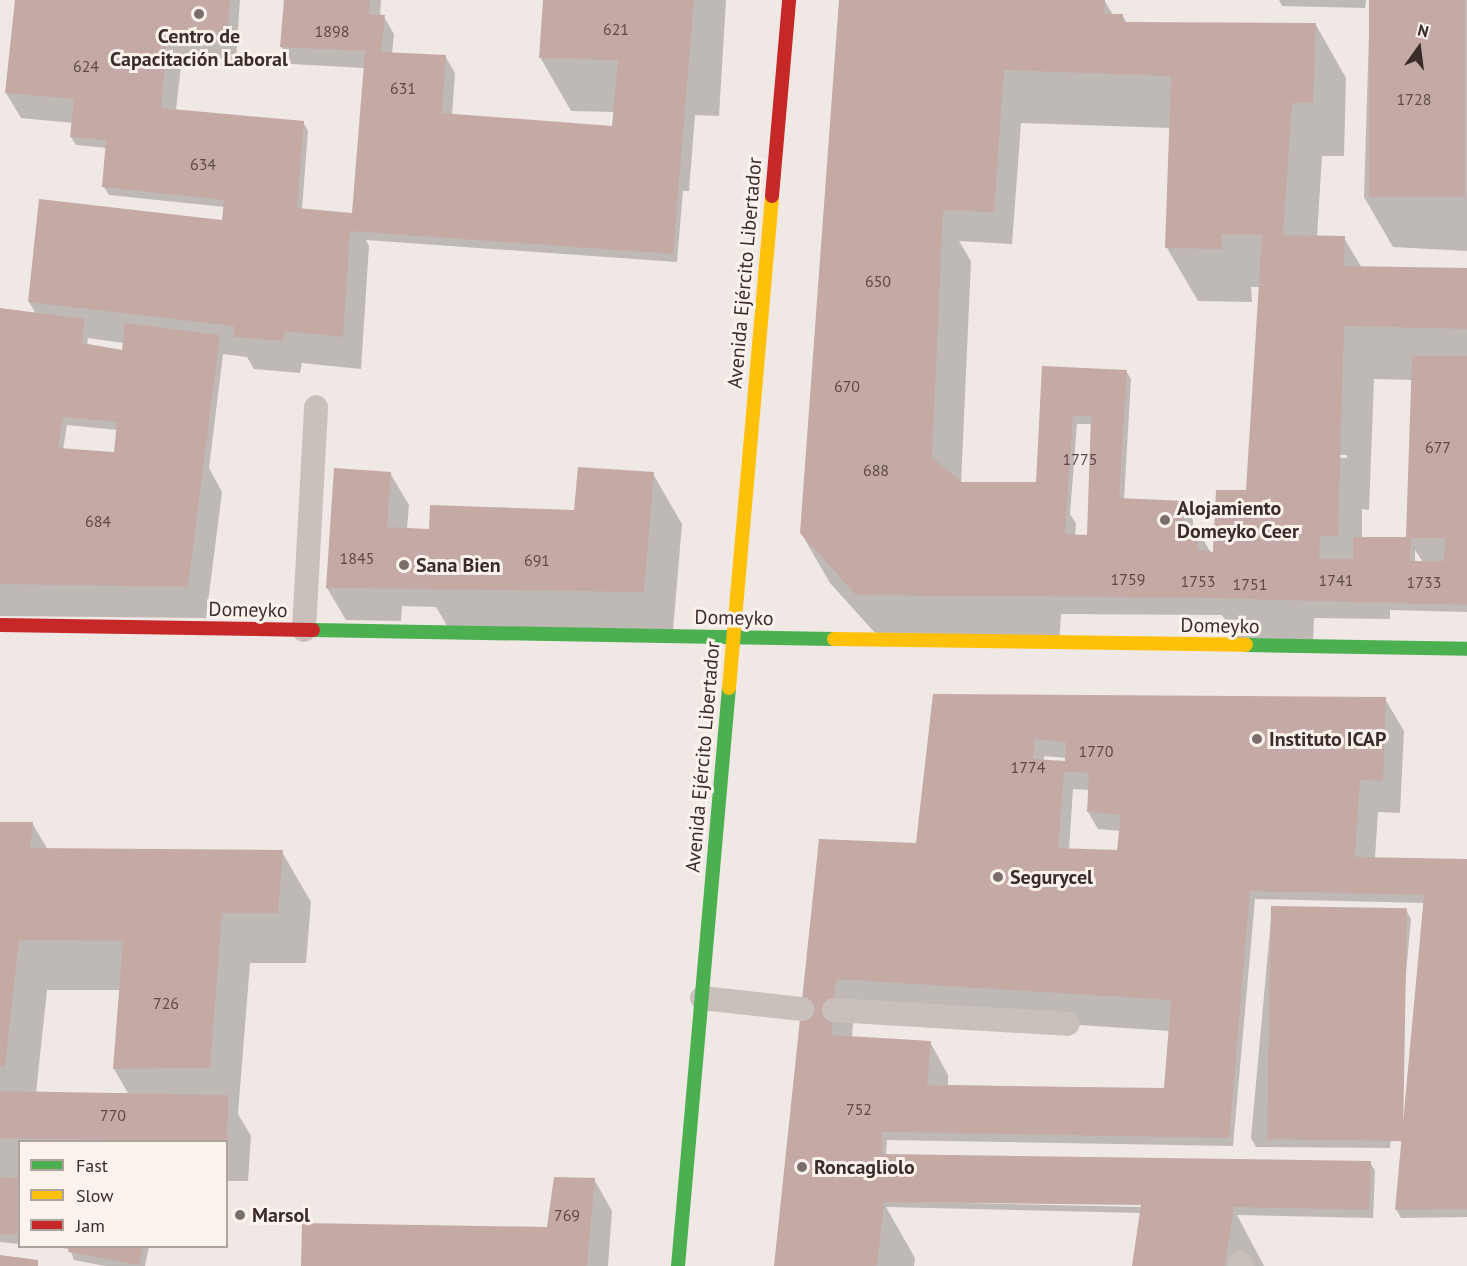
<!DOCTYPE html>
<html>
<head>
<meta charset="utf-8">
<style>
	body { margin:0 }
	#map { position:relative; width:1467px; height:1266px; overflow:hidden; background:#efe8e4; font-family:"PT Sans",sans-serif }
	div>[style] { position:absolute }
	.shadow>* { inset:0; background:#0003 }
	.building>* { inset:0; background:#c4a9a5; transform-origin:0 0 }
	.lane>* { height:24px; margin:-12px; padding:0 12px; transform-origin:12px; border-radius:12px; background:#c9c0bc }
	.fast>* { height:14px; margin:-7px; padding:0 7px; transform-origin:7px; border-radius:7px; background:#4caf50 }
	.slow>* { height:14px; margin:-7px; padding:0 7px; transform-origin:7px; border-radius:7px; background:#ffc107 }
	.jam>* { height:14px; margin:-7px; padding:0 7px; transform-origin:7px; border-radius:7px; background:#c62828 }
	.dots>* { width:16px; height:16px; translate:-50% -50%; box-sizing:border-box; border:3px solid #fbf2ec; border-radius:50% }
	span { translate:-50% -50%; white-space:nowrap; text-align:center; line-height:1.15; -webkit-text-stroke:6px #fbf2ec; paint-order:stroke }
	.number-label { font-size:16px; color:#5d4b49 }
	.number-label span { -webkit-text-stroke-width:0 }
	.poi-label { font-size:20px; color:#3b2c2a; font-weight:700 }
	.left { translate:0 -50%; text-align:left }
	.street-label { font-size:20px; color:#3b2c2a }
	.legend { position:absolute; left:18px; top:1140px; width:210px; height:108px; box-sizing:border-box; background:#fbf2ec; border:2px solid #aea39e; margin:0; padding:8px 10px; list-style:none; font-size:18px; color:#3b2c2a }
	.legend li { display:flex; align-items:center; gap:12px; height:30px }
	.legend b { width:30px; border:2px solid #aea39e }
	.north { position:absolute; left:1389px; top:18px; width:60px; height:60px; -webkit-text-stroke:4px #fbf2ec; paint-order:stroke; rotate:14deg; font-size:16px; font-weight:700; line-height:24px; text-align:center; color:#3b2c2a }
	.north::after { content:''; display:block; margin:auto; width:21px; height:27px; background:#3b2c2a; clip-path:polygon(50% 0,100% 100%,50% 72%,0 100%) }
</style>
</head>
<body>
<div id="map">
	<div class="shadow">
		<div style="clip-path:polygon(evenodd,16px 0,240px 0,236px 60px,175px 55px,181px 65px,176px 110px,303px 122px,308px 131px,302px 209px,353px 218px,365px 68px,291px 64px,281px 46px,286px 0,381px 0,380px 16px,384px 17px,394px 34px,392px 54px,445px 56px,455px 73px,452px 116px,613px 128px,615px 112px,571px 111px,540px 57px,545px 0,726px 0,719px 116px,695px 115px,689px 191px,683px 191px,677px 262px,366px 240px,369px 246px,361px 369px,302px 363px,300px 373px,254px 369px,247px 357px,223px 354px,209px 468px,222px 492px,206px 618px,0 616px,0 310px,36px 314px,29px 302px,224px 222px,225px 207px,109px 195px,104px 187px,107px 148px,76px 145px,71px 137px,73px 123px,21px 118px,6px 93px,16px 0,88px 338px,124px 343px,123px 351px,87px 346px,88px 338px,16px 0,67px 425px,118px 430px,117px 454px,63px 450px,67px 425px)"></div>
		<div style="clip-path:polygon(evenodd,840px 0,1104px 0,1113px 15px,1122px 15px,1127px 23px,1316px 25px,1346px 78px,1344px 156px,1322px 156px,1317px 237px,1344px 238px,1362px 268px,1467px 269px,1467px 612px,1390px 610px,1390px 619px,1314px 618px,1313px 642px,1236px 639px,1222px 615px,1061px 614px,1059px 646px,886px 645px,830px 583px,801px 533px,840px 0,1021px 123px,1171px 128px,1167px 248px,1198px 301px,1252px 302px,1251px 287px,1260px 287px,1248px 492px,1214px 558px,1198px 531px,1193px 531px,1193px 520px,1183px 502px,1124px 500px,1131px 379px,1126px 371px,1044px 367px,1038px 488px,961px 484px,971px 261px,959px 241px,1012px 244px,1021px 123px,840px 0,1374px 379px,1413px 380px,1409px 539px,1362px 539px,1362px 509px,1369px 510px,1374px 379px,840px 0,1077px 424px,1092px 424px,1088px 537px,1075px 536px,1076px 523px,1070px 514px,1077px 424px,840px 0,1282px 453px,1347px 455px,1347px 458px,1282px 456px,1282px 453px,840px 0,1415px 550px,1423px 562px,1415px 562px,1415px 550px)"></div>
		<div style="clip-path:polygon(1279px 0,1366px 0,1365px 8px,1282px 6px)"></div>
		<div style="clip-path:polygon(1370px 0,1467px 0,1467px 251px,1393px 247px,1364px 197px)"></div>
		<div style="clip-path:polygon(390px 473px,409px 505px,407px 529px,430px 531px,576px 512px,653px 474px,682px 524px,672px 642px,455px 639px,436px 607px,402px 606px,401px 621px,346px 620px,327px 588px)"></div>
		<div style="clip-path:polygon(evenodd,934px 695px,1385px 699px,1404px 731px,1400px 813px,1378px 812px,1375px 858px,1467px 861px,1467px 1217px,1401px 1218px,1396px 1209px,1425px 903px,1255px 899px,1233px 1146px,887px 1140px,886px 1155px,1370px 1162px,1375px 1171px,1373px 1218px,1237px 1215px,1264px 1266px,1134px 1266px,1141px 1213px,886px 1207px,915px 1258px,914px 1266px,775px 1266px,784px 1199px,1142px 1207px,1142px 1204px,784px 1196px,820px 841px,917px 845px,934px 695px,1044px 756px,1067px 758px,1066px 762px,1044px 761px,1044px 756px,934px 695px,1073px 789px,1089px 790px,1088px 812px,1098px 829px,1121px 831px,1119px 852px,1069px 850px,1073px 789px,934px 695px,854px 1010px,1170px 1031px,1166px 1089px,948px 1085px,948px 1075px,930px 1042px,852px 1038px,854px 1010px)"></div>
		<div style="clip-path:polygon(evenodd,0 823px,32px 823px,48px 850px,282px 852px,311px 902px,306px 963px,250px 963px,238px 1114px,251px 1136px,248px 1181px,226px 1181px,226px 1142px,20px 1142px,20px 1244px,0 1242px,0 823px,47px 990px,120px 990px,114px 1069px,128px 1093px,36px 1093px,47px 990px)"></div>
		<div style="clip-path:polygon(1272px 908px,1406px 910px,1411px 919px,1390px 1148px,1256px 1147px,1251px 1138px)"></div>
		<div style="clip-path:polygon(594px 1179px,612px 1211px,608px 1266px,303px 1266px,548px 1229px)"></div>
		<div style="clip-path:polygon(44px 1246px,149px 1246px,145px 1266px,105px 1266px,74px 1260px,70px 1249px)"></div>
	</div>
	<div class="building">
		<div style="clip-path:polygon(15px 0,230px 0,227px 43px,167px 39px,161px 108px,304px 121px,297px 208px,352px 213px,365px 51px,280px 47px,284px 0,370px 0,369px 14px,385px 15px,381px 52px,446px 55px,442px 113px,612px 126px,618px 60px,539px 58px,543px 0,694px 0,673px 254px,350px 231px,343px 337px,284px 331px,283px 341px,234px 337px,234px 326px,28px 302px,39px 199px,222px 220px,224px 200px,102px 187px,106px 140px,70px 137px,74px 99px,5px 93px)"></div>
		<div style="clip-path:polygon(evenodd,839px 0,1105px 0,1104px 14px,1123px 14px,1123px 22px,1316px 23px,1313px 103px,1292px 103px,1283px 235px,1345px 236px,1344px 266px,1467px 268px,1467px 329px,1344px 326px,1338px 536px,1320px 536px,1319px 559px,1353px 559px,1353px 537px,1406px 537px,1412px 356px,1467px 356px,1467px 605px,1210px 598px,856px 595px,800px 533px,839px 0,1004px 70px,1171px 76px,1165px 248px,1222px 249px,1221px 234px,1262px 235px,1246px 490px,1216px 490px,1213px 552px,1197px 550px,1199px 530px,1183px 528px,1184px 501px,1119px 498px,1127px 370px,1042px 366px,1036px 482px,962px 482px,932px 458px,943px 210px,994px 212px,1004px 70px,839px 0,1073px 416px,1091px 416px,1087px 535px,1065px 534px,1073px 416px,839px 0,1411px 538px,1445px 538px,1444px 561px,1410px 561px,1411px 538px)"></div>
		<div style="left:1369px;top:0;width:96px;height:197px"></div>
		<div style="clip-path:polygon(evenodd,0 308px,85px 319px,82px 343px,122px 350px,125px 323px,220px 335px,188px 587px,0 584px,0 308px,63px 417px,117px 422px,114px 452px,58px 448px,63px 417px)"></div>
		<div style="clip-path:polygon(578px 467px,654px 472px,644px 592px,326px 588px,334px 468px,391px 472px,387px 527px,429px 529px,430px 505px,574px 510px)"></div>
		<div style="clip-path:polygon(evenodd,933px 694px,1386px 697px,1383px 781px,1360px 780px,1355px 857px,1467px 859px,1467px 1209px,1395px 1210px,1424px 895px,1250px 891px,1229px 1138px,882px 1132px,882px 1154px,1371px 1161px,1369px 1210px,1234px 1207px,1225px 1266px,1132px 1266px,1141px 1205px,884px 1202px,877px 1266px,774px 1266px,819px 839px,916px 843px,933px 694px,1035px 739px,1066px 742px,1065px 761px,1033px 759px,1035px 739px,933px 694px,1064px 772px,1089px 773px,1087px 812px,1121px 815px,1117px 850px,1058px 848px,1064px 772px,933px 694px,836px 979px,1171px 1000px,1164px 1088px,927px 1085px,931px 1041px,831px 1035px,836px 979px)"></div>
		<div style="clip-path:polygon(0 822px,33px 822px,30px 848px,283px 850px,278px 913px,222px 913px,210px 1068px,113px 1069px,123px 941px,19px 940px,5px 1067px,0 1066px)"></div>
		<div style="left:1271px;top:906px;width:136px;height:233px;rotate:1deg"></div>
		<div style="left:0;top:1091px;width:228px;height:47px;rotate:1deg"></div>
		<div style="left:0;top:1177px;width:20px;height:57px;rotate:3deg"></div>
		<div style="clip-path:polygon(554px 1177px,595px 1178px,587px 1266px,301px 1266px,302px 1223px,547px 1227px)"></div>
		<div style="clip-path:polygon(69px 1246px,143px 1246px,139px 1265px,68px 1252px)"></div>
		<div style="clip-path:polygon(0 1255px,38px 1260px,38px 1266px,0 1266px)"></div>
	</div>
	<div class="lane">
		<div style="left:304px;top:630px;width:223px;rotate:-86.9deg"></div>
		<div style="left:702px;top:998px;width:101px;rotate:6.3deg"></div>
		<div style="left:834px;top:1010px;width:234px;rotate:3.4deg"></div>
		<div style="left:1240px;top:1263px;width:3px;rotate:72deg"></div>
	</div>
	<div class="fast">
		<div style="left:313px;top:630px;width:521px;rotate:0.99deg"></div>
		<div style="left:1246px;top:645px;width:221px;rotate:1deg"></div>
		<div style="left:678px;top:1266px;width:580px;rotate:-84.96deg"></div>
	</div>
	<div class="slow">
		<div style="left:834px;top:639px;width:412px;rotate:0.8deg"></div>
		<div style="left:729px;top:688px;width:494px;rotate:-85deg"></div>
	</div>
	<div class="jam">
		<div style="left:772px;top:196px;width:197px;rotate:-85deg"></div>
		<div style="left:0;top:625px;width:313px;rotate:0.9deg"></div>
	</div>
	<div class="dots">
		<div style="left:199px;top:14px;background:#7a6e6b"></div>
		<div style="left:1165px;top:520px;background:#7a6e6b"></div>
		<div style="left:404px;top:565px;background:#7a6e6b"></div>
		<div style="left:1257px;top:739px;background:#7a6e6b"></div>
		<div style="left:998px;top:877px;background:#7a6e6b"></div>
		<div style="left:802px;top:1167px;background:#7a6e6b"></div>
		<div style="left:240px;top:1215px;background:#7a6e6b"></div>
	</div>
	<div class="number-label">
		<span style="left:616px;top:29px">621</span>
		<span style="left:332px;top:31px">1898</span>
		<span style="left:86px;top:66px">624</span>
		<span style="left:403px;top:88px">631</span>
		<span style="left:1414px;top:99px">1728</span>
		<span style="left:203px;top:164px">634</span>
		<span style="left:878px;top:281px">650</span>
		<span style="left:847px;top:386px">670</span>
		<span style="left:1438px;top:447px">677</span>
		<span style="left:1080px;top:459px">1775</span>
		<span style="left:876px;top:470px">688</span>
		<span style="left:98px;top:521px">684</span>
		<span style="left:357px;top:558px">1845</span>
		<span style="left:537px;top:560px">691</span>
		<span style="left:1128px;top:579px">1759</span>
		<span style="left:1336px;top:580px">1741</span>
		<span style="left:1198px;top:581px">1753</span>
		<span style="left:1424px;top:582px">1733</span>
		<span style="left:1250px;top:584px">1751</span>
		<span style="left:1096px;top:751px">1770</span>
		<span style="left:1028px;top:767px">1774</span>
		<span style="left:166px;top:1003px">726</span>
		<span style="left:859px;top:1109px">752</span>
		<span style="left:113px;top:1115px">770</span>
		<span style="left:567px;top:1215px">769</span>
	</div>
	<div class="poi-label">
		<span style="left:199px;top:48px">Centro de<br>Capacitación Laboral</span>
		<span class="left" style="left:1177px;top:520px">Alojamiento<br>Domeyko Ceer</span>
		<span class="left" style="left:416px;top:565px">Sana Bien</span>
		<span class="left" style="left:1269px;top:739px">Instituto ICAP</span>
		<span class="left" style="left:1010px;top:877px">Segurycel</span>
		<span class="left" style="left:814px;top:1167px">Roncagliolo</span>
		<span class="left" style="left:252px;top:1215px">Marsol</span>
	</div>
	<div class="street-label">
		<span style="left:745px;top:273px;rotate:-85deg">Avenida Ejército Libertador</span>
		<span style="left:248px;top:610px;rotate:1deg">Domeyko</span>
		<span style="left:734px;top:618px;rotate:1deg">Domeyko</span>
		<span style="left:1220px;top:626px;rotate:1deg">Domeyko</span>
		<span style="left:703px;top:757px;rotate:-85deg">Avenida Ejército Libertador</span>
	</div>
	<ul class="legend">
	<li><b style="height:8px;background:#4caf50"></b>Fast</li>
	<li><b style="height:8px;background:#ffc107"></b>Slow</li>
	<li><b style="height:8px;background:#c62828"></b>Jam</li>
	</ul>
	<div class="north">N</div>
</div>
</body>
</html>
